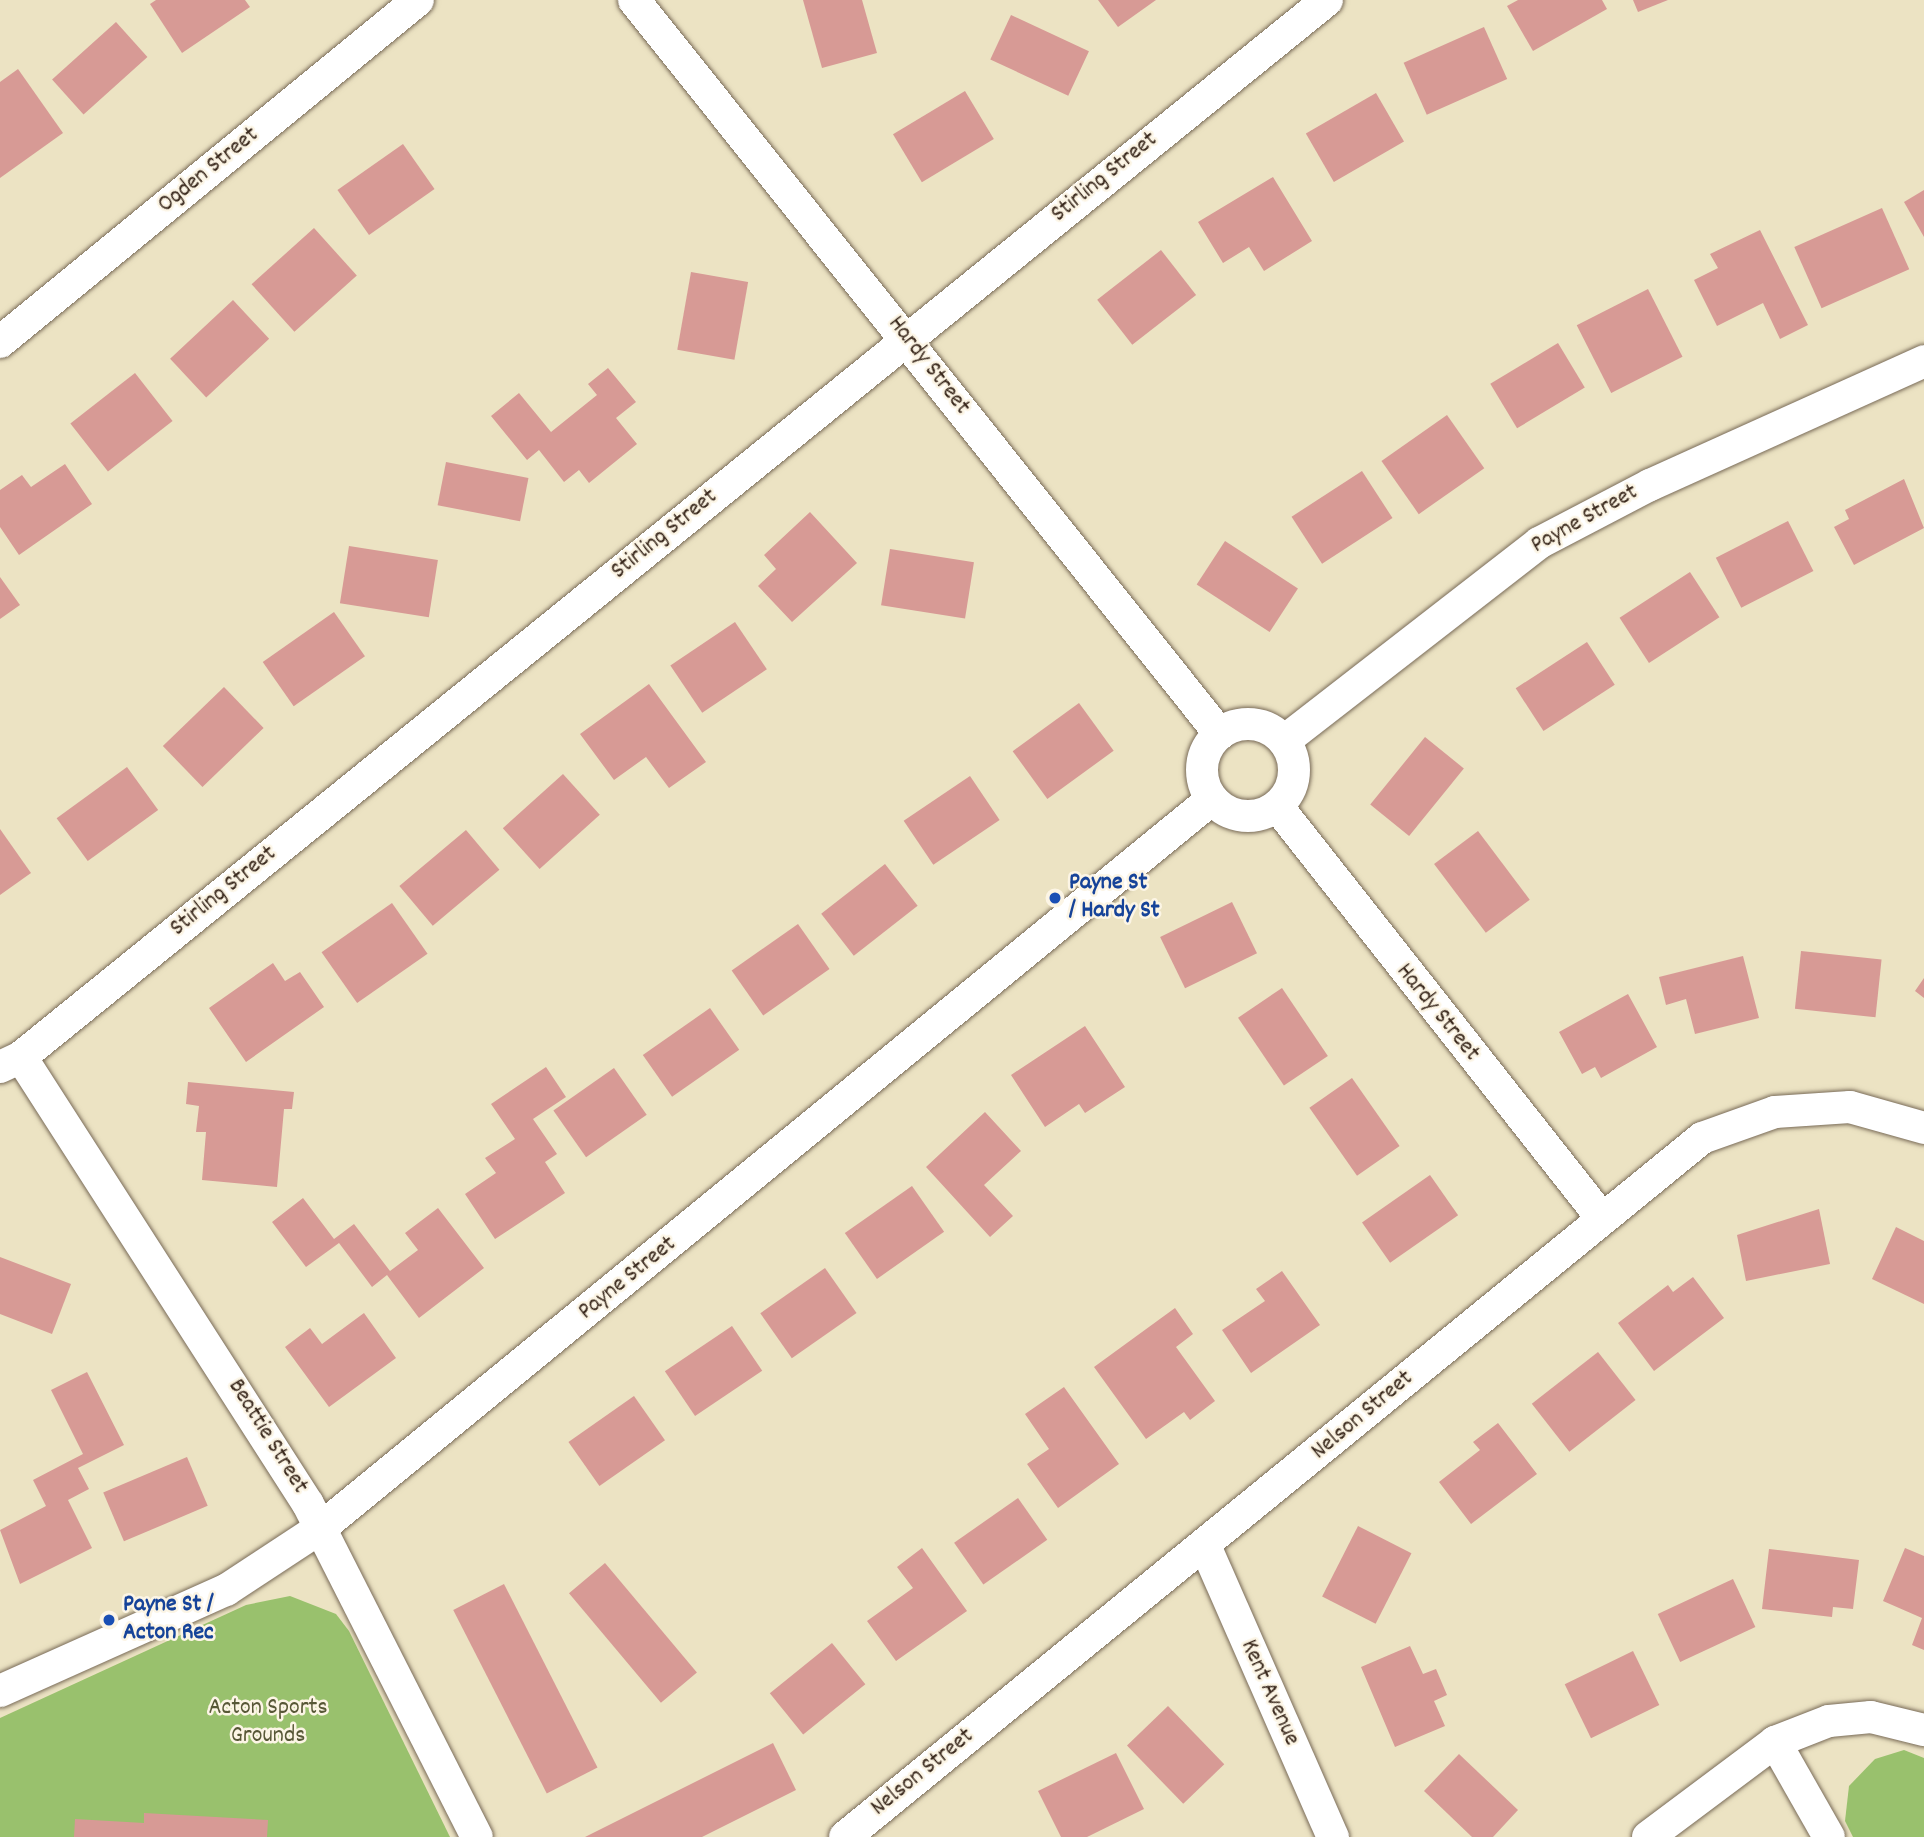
<!DOCTYPE html>
<html>
<head>
<meta charset="utf-8">
<style>
	body { margin:0 }
	#map { position:relative; width:1924px; height:1837px; overflow:hidden; background:#ece3c3; font-family:Dekko,sans-serif }
	div>[style] { position:absolute }
	.green>* { inset:0; background:#99c16d }
	.building>* { inset:0; background:#d79a95; transform-origin:0 0 }
	.roads { filter:drop-shadow(0 0 2px #796b58) drop-shadow(0 0 2px #796b58) }
	.minor>* { height:32px; margin:-16px; padding:0 16px; transform-origin:16px; border-radius:16px; background:#fff }
	.minor>.ring { margin:-16px; padding:0; box-sizing:content-box; background:none; border:32px solid #fff; border-radius:50% }
	.dots>* { width:19px; height:19px; translate:-50% -50%; box-sizing:border-box; border:4px solid #fcf5e5; border-radius:50% }
	span { translate:-50% -50%; white-space:nowrap; text-align:center; line-height:1.15; -webkit-text-stroke:5px #fcf5e5; paint-order:stroke }
	.street-label { font-size:24px; color:#3b2a1e }
	.transit-label { font-size:24px; color:#164399; font-weight:700 }
	.left { translate:0 -50%; text-align:left }
	.park-label { font-size:24px; color:#575736 }
</style>
</head>
<body>
<div id="map">
	<div class="green">
		<div style="clip-path:polygon(290px 1596px,336px 1614px,349px 1631px,450px 1837px,0 1837px,0 1718px,246px 1605px)"></div>
		<div style="clip-path:polygon(1904px 1750px,1924px 1758px,1924px 1837px,1853px 1837px,1845px 1821px,1849px 1786px,1875px 1759px)"></div>
	</div>
	<div class="building">
		<div style="clip-path:polygon(156px 0,245px 0,250px 7px,182px 53px,150px 4px)"></div>
		<div style="clip-path:polygon(803px 0,862px 0,877px 53px,822px 68px)"></div>
		<div style="clip-path:polygon(1098px 0,1156px 0,1118px 27px)"></div>
		<div style="clip-path:polygon(1518px 0,1602px 0,1607px 9px,1533px 51px,1507px 6px)"></div>
		<div style="clip-path:polygon(1633px 0,1668px 0,1638px 12px)"></div>
		<div style="left:1011px;top:15px;width:86px;height:49px;rotate:25deg"></div>
		<div style="left:116px;top:22px;width:47px;height:86px;rotate:48deg"></div>
		<div style="left:1484px;top:27px;width:57px;height:88px;rotate:66deg"></div>
		<div style="clip-path:polygon(18px 69px,63px 133px,0 178px,0 82px)"></div>
		<div style="left:965px;top:91px;width:56px;height:84px;rotate:59deg"></div>
		<div style="left:1376px;top:93px;width:56px;height:81px;rotate:60deg"></div>
		<div style="left:403px;top:144px;width:55px;height:80px;rotate:55deg"></div>
		<div style="clip-path:polygon(1273px 177px,1312px 241px,1264px 271px,1249px 247px,1223px 263px,1198px 222px)"></div>
		<div style="clip-path:polygon(1924px 190px,1924px 237px,1904px 202px)"></div>
		<div style="left:1882px;top:208px;width:67px;height:96px;rotate:66deg"></div>
		<div style="left:314px;top:228px;width:64px;height:84px;rotate:48deg"></div>
		<div style="clip-path:polygon(1760px 230px,1808px 325px,1780px 339px,1763px 303px,1717px 326px,1694px 280px,1718px 268px,1710px 254px)"></div>
		<div style="left:1161px;top:250px;width:57px;height:81px;rotate:52deg"></div>
		<div style="left:691px;top:272px;width:58px;height:79px;rotate:10deg"></div>
		<div style="left:1648px;top:289px;width:76px;height:80px;rotate:63deg"></div>
		<div style="left:233px;top:300px;width:53px;height:86px;rotate:47deg"></div>
		<div style="left:1558px;top:343px;width:52px;height:79px;rotate:59deg"></div>
		<div style="clip-path:polygon(608px 368px,636px 402px,616px 418px,637px 444px,589px 483px,579px 470px,564px 482px,539px 450px,527px 460px,491px 416px,519px 393px,551px 432px,597px 395px,588px 384px)"></div>
		<div style="left:135px;top:373px;width:61px;height:82px;rotate:52deg"></div>
		<div style="left:1447px;top:415px;width:65px;height:80px;rotate:55deg"></div>
		<div style="left:446px;top:462px;width:84px;height:44px;rotate:11deg"></div>
		<div style="clip-path:polygon(65px 464px,92px 504px,19px 555px,0 527px,0 490px,22px 475px,31px 487px)"></div>
		<div style="left:1362px;top:471px;width:56px;height:84px;rotate:57deg"></div>
		<div style="clip-path:polygon(1904px 479px,1924px 528px,1854px 565px,1834px 527px,1849px 519px,1845px 510px)"></div>
		<div style="clip-path:polygon(810px 512px,857px 563px,792px 622px,758px 586px,776px 569px,764px 555px)"></div>
		<div style="left:1788px;top:521px;width:56px;height:81px;rotate:63deg"></div>
		<div style="left:1225px;top:541px;width:87px;height:52px;rotate:33deg"></div>
		<div style="left:349px;top:546px;width:90px;height:58px;rotate:9deg"></div>
		<div style="left:890px;top:549px;width:85px;height:57px;rotate:9deg"></div>
		<div style="left:1690px;top:572px;width:54px;height:84px;rotate:57deg"></div>
		<div style="clip-path:polygon(0 577px,20px 605px,0 619px)"></div>
		<div style="left:334px;top:612px;width:54px;height:87px;rotate:55deg"></div>
		<div style="left:735px;top:622px;width:57px;height:78px;rotate:56deg"></div>
		<div style="left:1587px;top:642px;width:51px;height:85px;rotate:57deg"></div>
		<div style="clip-path:polygon(649px 684px,706px 762px,669px 788px,646px 757px,614px 780px,580px 734px)"></div>
		<div style="left:224px;top:687px;width:57px;height:85px;rotate:46deg"></div>
		<div style="left:1079px;top:703px;width:59px;height:82px;rotate:54deg"></div>
		<div style="left:1425px;top:737px;width:50px;height:87px;rotate:39deg"></div>
		<div style="left:127px;top:767px;width:53px;height:87px;rotate:54deg"></div>
		<div style="left:563px;top:774px;width:55px;height:81px;rotate:48deg"></div>
		<div style="left:970px;top:776px;width:53px;height:80px;rotate:56deg"></div>
		<div style="clip-path:polygon(0 829px,31px 873px,0 895px)"></div>
		<div style="left:466px;top:830px;width:52px;height:87px;rotate:50deg"></div>
		<div style="left:1478px;top:831px;width:86px;height:55px;rotate:53deg"></div>
		<div style="left:885px;top:864px;width:53px;height:81px;rotate:52deg"></div>
		<div style="left:1232px;top:902px;width:57px;height:80px;rotate:64deg"></div>
		<div style="left:392px;top:903px;width:62px;height:86px;rotate:55deg"></div>
		<div style="left:798px;top:924px;width:55px;height:81px;rotate:55deg"></div>
		<div style="left:1801px;top:951px;width:81px;height:58px;rotate:6deg"></div>
		<div style="clip-path:polygon(1743px 956px,1759px 1018px,1695px 1034px,1686px 999px,1666px 1005px,1659px 977px)"></div>
		<div style="clip-path:polygon(273px 963px,285px 981px,300px 972px,324px 1007px,246px 1062px,209px 1008px)"></div>
		<div style="clip-path:polygon(1924px 978px,1924px 998px,1915px 991px)"></div>
		<div style="left:1282px;top:988px;width:82px;height:53px;rotate:56deg"></div>
		<div style="clip-path:polygon(1628px 994px,1657px 1047px,1601px 1078px,1595px 1067px,1582px 1074px,1559px 1032px)"></div>
		<div style="left:710px;top:1008px;width:51px;height:82px;rotate:55deg"></div>
		<div style="clip-path:polygon(1085px 1026px,1125px 1087px,1085px 1113px,1079px 1104px,1045px 1127px,1011px 1075px)"></div>
		<div style="clip-path:polygon(546px 1067px,566px 1097px,533px 1119px,557px 1154px,545px 1162px,565px 1193px,495px 1239px,465px 1194px,496px 1173px,485px 1158px,515px 1139px,491px 1104px)"></div>
		<div style="left:614px;top:1068px;width:57px;height:74px;rotate:55deg"></div>
		<div style="left:1352px;top:1078px;width:83px;height:52px;rotate:55deg"></div>
		<div style="clip-path:polygon(188px 1082px,294px 1092px,292px 1109px,284px 1109px,277px 1187px,202px 1180px,206px 1132px,196px 1132px,199px 1106px,186px 1104px)"></div>
		<div style="clip-path:polygon(985px 1112px,1021px 1151px,984px 1185px,1013px 1216px,990px 1237px,926px 1167px)"></div>
		<div style="left:1430px;top:1175px;width:49px;height:83px;rotate:55deg"></div>
		<div style="left:912px;top:1186px;width:56px;height:82px;rotate:55deg"></div>
		<div style="clip-path:polygon(303px 1198px,334px 1239px,354px 1224px,390px 1271px,418px 1250px,405px 1233px,438px 1208px,484px 1268px,419px 1318px,387px 1275px,372px 1287px,339px 1243px,306px 1267px,272px 1222px)"></div>
		<div style="clip-path:polygon(1819px 1209px,1830px 1264px,1746px 1281px,1737px 1235px)"></div>
		<div style="clip-path:polygon(1896px 1227px,1924px 1241px,1924px 1304px,1872px 1279px)"></div>
		<div style="clip-path:polygon(0 1257px,71px 1284px,52px 1334px,0 1314px)"></div>
		<div style="left:825px;top:1268px;width:55px;height:79px;rotate:55deg"></div>
		<div style="clip-path:polygon(1282px 1271px,1320px 1325px,1251px 1373px,1222px 1330px,1265px 1301px,1256px 1289px)"></div>
		<div style="clip-path:polygon(1693px 1277px,1724px 1318px,1654px 1371px,1618px 1323px,1668px 1285px,1673px 1292px)"></div>
		<div style="clip-path:polygon(1175px 1308px,1193px 1334px,1176px 1347px,1215px 1401px,1190px 1420px,1184px 1412px,1146px 1439px,1094px 1367px)"></div>
		<div style="clip-path:polygon(364px 1313px,396px 1358px,329px 1407px,285px 1347px,310px 1328px,322px 1344px)"></div>
		<div style="left:732px;top:1326px;width:54px;height:81px;rotate:56deg"></div>
		<div style="left:1598px;top:1352px;width:61px;height:84px;rotate:52deg"></div>
		<div style="clip-path:polygon(87px 1372px,124px 1445px,78px 1468px,89px 1489px,68px 1500px,92px 1548px,20px 1584px,0 1530px,46px 1506px,33px 1480px,83px 1454px,51px 1390px)"></div>
		<div style="clip-path:polygon(1064px 1387px,1119px 1464px,1058px 1508px,1027px 1464px,1049px 1449px,1025px 1414px)"></div>
		<div style="left:634px;top:1396px;width:54px;height:80px;rotate:55deg"></div>
		<div style="clip-path:polygon(1498px 1423px,1537px 1474px,1471px 1524px,1439px 1482px,1480px 1450px,1473px 1442px)"></div>
		<div style="left:187px;top:1457px;width:53px;height:91px;rotate:67deg"></div>
		<div style="left:1018px;top:1498px;width:51px;height:78px;rotate:55deg"></div>
		<div style="left:1358px;top:1526px;width:60px;height:79px;rotate:27deg"></div>
		<div style="clip-path:polygon(922px 1548px,967px 1611px,896px 1661px,867px 1621px,913px 1588px,897px 1567px)"></div>
		<div style="clip-path:polygon(1905px 1548px,1924px 1556px,1924px 1650px,1912px 1645px,1922px 1618px,1883px 1601px)"></div>
		<div style="clip-path:polygon(1769px 1549px,1859px 1560px,1853px 1609px,1833px 1607px,1832px 1617px,1762px 1609px)"></div>
		<div style="left:605px;top:1563px;width:143px;height:47px;rotate:50deg"></div>
		<div style="left:1733px;top:1579px;width:53px;height:83px;rotate:65deg"></div>
		<div style="left:504px;top:1584px;width:206px;height:57px;rotate:63deg"></div>
		<div style="left:832px;top:1643px;width:53px;height:80px;rotate:51deg"></div>
		<div style="clip-path:polygon(1410px 1646px,1423px 1674px,1436px 1669px,1447px 1695px,1434px 1701px,1445px 1726px,1395px 1747px,1361px 1667px)"></div>
		<div style="left:1633px;top:1651px;width:60px;height:76px;rotate:64deg"></div>
		<div style="left:1168px;top:1706px;width:81px;height:57px;rotate:46deg"></div>
		<div style="clip-path:polygon(773px 1743px,796px 1790px,702px 1837px,585px 1837px)"></div>
		<div style="clip-path:polygon(1116px 1753px,1144px 1809px,1087px 1837px,1061px 1837px,1038px 1791px)"></div>
		<div style="clip-path:polygon(1459px 1754px,1518px 1810px,1493px 1837px,1472px 1837px,1424px 1791px)"></div>
		<div style="clip-path:polygon(144px 1813px,268px 1820px,267px 1837px,74px 1837px,75px 1819px,144px 1823px)"></div>
	</div>
	<div class="roads">
		<div class="minor">
			<div style="left:634px;top:0;width:939px;rotate:51.4deg"></div>
			<div style="left:0;top:342px;width:540px;rotate:-39.29deg"></div>
			<div class="ring" style="left:1202px;top:724px;width:60px;height:60px"></div>
			<div style="left:1284px;top:741px;width:323px;rotate:-37.8deg"></div>
			<div style="left:1539px;top:543px;width:125px;rotate:-27.6deg"></div>
			<div style="left:1650px;top:485px;width:301px;rotate:-24.3deg"></div>
			<div style="left:1277px;top:806px;width:523px;rotate:51.75deg"></div>
			<div style="left:21px;top:1057px;width:531px;rotate:57.3deg"></div>
			<div style="left:308px;top:1504px;width:373px;rotate:63.1deg"></div>
			<div style="left:0;top:1067px;width:23px;rotate:-25deg"></div>
			<div style="left:21px;top:1057px;width:1680px;rotate:-38.98deg"></div>
			<div style="left:1206px;top:1548px;width:316px;rotate:66.3deg"></div>
			<div style="left:0;top:1691px;width:248px;rotate:-24.1deg"></div>
			<div style="left:226px;top:1590px;width:115px;rotate:-33.3deg"></div>
			<div style="left:322px;top:1527px;width:1150px;rotate:-39.28deg"></div>
			<div style="left:1775px;top:1742px;width:109px;rotate:60.4deg"></div>
			<div style="left:845px;top:1837px;width:1106px;rotate:-39.2deg"></div>
			<div style="left:1702px;top:1138px;width:77px;rotate:-19.6deg"></div>
			<div style="left:1775px;top:1112px;width:75px;rotate:-3.8deg"></div>
			<div style="left:1850px;top:1107px;width:77px;rotate:15.8deg"></div>
			<div style="left:1648px;top:1837px;width:159px;rotate:-36.8deg"></div>
			<div style="left:1775px;top:1742px;width:58px;rotate:-21.3deg"></div>
			<div style="left:1829px;top:1721px;width:42px;rotate:-5.4deg"></div>
			<div style="left:1871px;top:1717px;width:55px;rotate:13.8deg"></div>
		</div>
	</div>
	<div class="dots">
		<div style="left:1055px;top:898px;background:#1a4fb4"></div>
		<div style="left:109px;top:1620px;background:#1a4fb4"></div>
	</div>
	<div class="street-label">
		<span style="left:209px;top:171px;rotate:-39deg">Ogden Street</span>
		<span style="left:1105px;top:178px;rotate:-39deg">Stirling Street</span>
		<span style="left:928px;top:366px;rotate:52deg">Hardy Street</span>
		<span style="left:1585px;top:520px;rotate:-29deg">Payne Street</span>
		<span style="left:665px;top:535px;rotate:-39deg">Stirling Street</span>
		<span style="left:224px;top:892px;rotate:-39deg">Stirling Street</span>
		<span style="left:1437px;top:1013px;rotate:51deg">Hardy Street</span>
		<span style="left:628px;top:1279px;rotate:-39deg">Payne Street</span>
		<span style="left:1363px;top:1416px;rotate:-40deg">Nelson Street</span>
		<span style="left:267px;top:1437px;rotate:58deg">Beattie Street</span>
		<span style="left:1269px;top:1693px;rotate:66deg">Kent Avenue</span>
		<span style="left:923px;top:1773px;rotate:-39deg">Nelson Street</span>
	</div>
	<div class="transit-label">
		<span class="left" style="left:1069px;top:898px">Payne St<br>/ Hardy St</span>
		<span class="left" style="left:123px;top:1620px">Payne St /<br>Acton Rec</span>
	</div>
	<div class="park-label">
		<span style="left:268px;top:1723px">Acton Sports<br>Grounds</span>
	</div>
</div>
</body>
</html>
